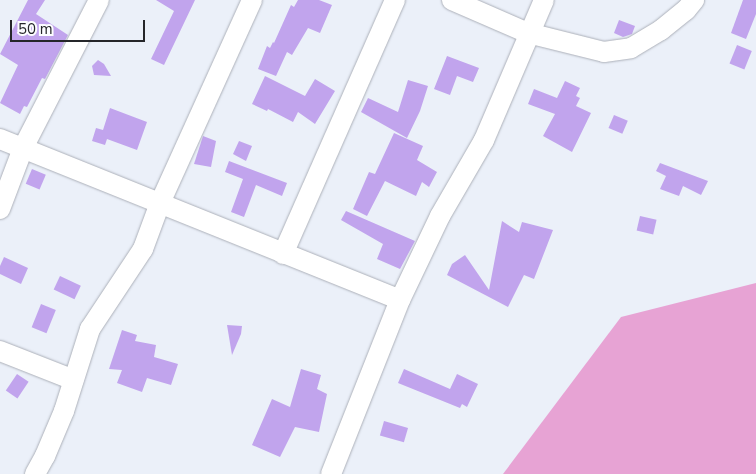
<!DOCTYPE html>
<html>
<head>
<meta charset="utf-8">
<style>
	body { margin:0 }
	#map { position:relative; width:756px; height:474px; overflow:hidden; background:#ebf0f9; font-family:"Nunito Sans",sans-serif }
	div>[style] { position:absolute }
	.green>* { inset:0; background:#e7a3d4 }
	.building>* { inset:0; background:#c1a4ed; transform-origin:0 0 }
	.roads { filter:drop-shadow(0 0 1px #acb0b9) drop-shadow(0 0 1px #acb0b9) }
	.minor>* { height:20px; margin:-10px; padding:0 10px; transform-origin:10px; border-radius:10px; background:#fff }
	span { translate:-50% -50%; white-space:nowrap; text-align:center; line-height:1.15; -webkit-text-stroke:4px #fcfdff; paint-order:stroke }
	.scale { position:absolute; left:10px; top:20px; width:135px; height:22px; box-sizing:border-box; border:2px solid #25262a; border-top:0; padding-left:6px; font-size:15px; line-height:18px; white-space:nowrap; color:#25262a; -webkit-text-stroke:4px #fcfdff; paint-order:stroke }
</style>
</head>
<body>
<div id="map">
	<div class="green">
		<div style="clip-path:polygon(756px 283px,756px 474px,503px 474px,621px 317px)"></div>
	</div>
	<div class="building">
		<div style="clip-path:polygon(28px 0,45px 0,36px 14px,68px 35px,45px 79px,42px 78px,27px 107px,24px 106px,20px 114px,0 103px,18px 65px,0 54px)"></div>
		<div style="clip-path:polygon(156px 0,195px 0,164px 65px,151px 59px,174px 11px)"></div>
		<div style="clip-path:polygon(298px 0,319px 0,332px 5px,320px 33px,308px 28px,292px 55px,287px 52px,276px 76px,258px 69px,267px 46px,270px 48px,273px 42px,274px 43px,291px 5px,294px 7px)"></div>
		<div style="clip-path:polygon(743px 0,756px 0,756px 14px,746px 39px,731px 33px)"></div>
		<div style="clip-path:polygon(619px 20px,635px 26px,632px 34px,623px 37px,614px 33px)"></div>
		<div style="left:737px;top:45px;width:16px;height:20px;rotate:22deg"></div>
		<div style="clip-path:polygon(447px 56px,479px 68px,473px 82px,457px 76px,450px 95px,434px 89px)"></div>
		<div style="clip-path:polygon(98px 60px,104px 64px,111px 76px,94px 75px,92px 66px)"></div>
		<div style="clip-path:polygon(265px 76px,305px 96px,315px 79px,335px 91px,315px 124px,298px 112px,293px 122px,268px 109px,267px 111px,252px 104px)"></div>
		<div style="clip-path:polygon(408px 80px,428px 86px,420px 111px,407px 138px,361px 112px,368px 98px,398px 112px)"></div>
		<div style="clip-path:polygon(565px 81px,580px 88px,576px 96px,580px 98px,576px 106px,591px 113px,572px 152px,543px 136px,555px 114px,528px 104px,534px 89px,557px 98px)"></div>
		<div style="clip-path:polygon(110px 108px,147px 122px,137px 150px,107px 139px,105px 145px,92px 141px,96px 128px,103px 130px)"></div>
		<div style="left:614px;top:115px;width:15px;height:14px;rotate:23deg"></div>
		<div style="clip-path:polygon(394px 133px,423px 146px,417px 160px,437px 172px,429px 187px,422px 182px,416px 196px,385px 181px,367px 216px,353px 209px,369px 172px,375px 174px)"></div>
		<div style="clip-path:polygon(203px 136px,216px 141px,211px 167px,194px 164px)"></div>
		<div style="clip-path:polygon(239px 141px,252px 146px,246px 161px,233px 154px)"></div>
		<div style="clip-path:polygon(229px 161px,287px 183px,282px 196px,256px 185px,244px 217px,231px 212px,243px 179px,225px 172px)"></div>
		<div style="clip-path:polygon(660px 163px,708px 181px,701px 195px,683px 186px,679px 196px,660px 189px,666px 176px,656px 171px)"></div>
		<div style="left:32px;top:169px;width:15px;height:16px;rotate:23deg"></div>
		<div style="clip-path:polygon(346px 211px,415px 241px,400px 269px,377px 259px,383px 244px,341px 220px)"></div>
		<div style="left:640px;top:216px;width:17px;height:15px;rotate:13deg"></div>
		<div style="clip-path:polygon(502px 221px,519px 232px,522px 222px,553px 230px,534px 279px,524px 275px,508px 307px,447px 275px,452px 264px,465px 255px,489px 290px)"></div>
		<div style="clip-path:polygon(4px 257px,28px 268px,21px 284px,0 274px,0 266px)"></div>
		<div style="left:60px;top:276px;width:23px;height:15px;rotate:25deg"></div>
		<div style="left:41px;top:304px;width:16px;height:25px;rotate:22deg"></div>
		<div style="clip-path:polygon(227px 325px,242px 326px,241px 334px,232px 355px)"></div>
		<div style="clip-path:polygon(122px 330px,137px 335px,135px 341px,156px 345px,154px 357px,178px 364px,171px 385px,147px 378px,142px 392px,117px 383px,122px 370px,109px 369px)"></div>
		<div style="clip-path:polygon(301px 369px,321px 375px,317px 389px,327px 394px,319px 432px,295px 427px,280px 457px,252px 445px,272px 399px,290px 407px)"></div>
		<div style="clip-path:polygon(404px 369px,450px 389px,457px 374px,478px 384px,467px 407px,462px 404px,460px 408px,398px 383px)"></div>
		<div style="left:17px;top:374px;width:14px;height:20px;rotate:34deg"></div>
		<div style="left:384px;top:421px;width:25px;height:15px;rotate:16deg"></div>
	</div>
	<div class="roads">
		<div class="minor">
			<div style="left:452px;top:0;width:83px;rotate:23.5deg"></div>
			<div style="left:528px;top:33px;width:78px;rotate:14deg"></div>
			<div style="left:604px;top:52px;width:27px;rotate:-8deg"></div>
			<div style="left:631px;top:48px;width:35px;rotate:-31deg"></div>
			<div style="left:661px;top:30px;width:32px;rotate:-39deg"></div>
			<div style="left:686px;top:10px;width:13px;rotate:-51deg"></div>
			<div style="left:0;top:139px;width:431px;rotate:21.9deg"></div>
			<div style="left:0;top:209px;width:65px;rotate:-69.3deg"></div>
			<div style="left:23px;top:148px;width:166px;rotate:-62.8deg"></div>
			<div style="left:283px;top:254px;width:278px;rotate:-66.2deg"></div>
			<div style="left:0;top:351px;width:79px;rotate:21.4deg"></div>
			<div style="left:35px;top:474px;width:21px;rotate:-61deg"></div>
			<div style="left:45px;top:456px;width:49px;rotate:-67.1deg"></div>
			<div style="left:64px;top:411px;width:86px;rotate:-72.4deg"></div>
			<div style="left:90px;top:329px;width:96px;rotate:-56.5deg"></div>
			<div style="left:143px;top:249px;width:49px;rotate:-69.7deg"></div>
			<div style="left:160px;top:203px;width:223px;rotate:-65.6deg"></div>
			<div style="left:331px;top:474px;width:187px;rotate:-68.4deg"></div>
			<div style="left:400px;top:300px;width:93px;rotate:-64.5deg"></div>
			<div style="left:440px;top:216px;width:88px;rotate:-59.9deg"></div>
			<div style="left:484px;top:140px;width:152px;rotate:-66.8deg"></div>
		</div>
	</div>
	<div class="scale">50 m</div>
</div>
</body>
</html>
